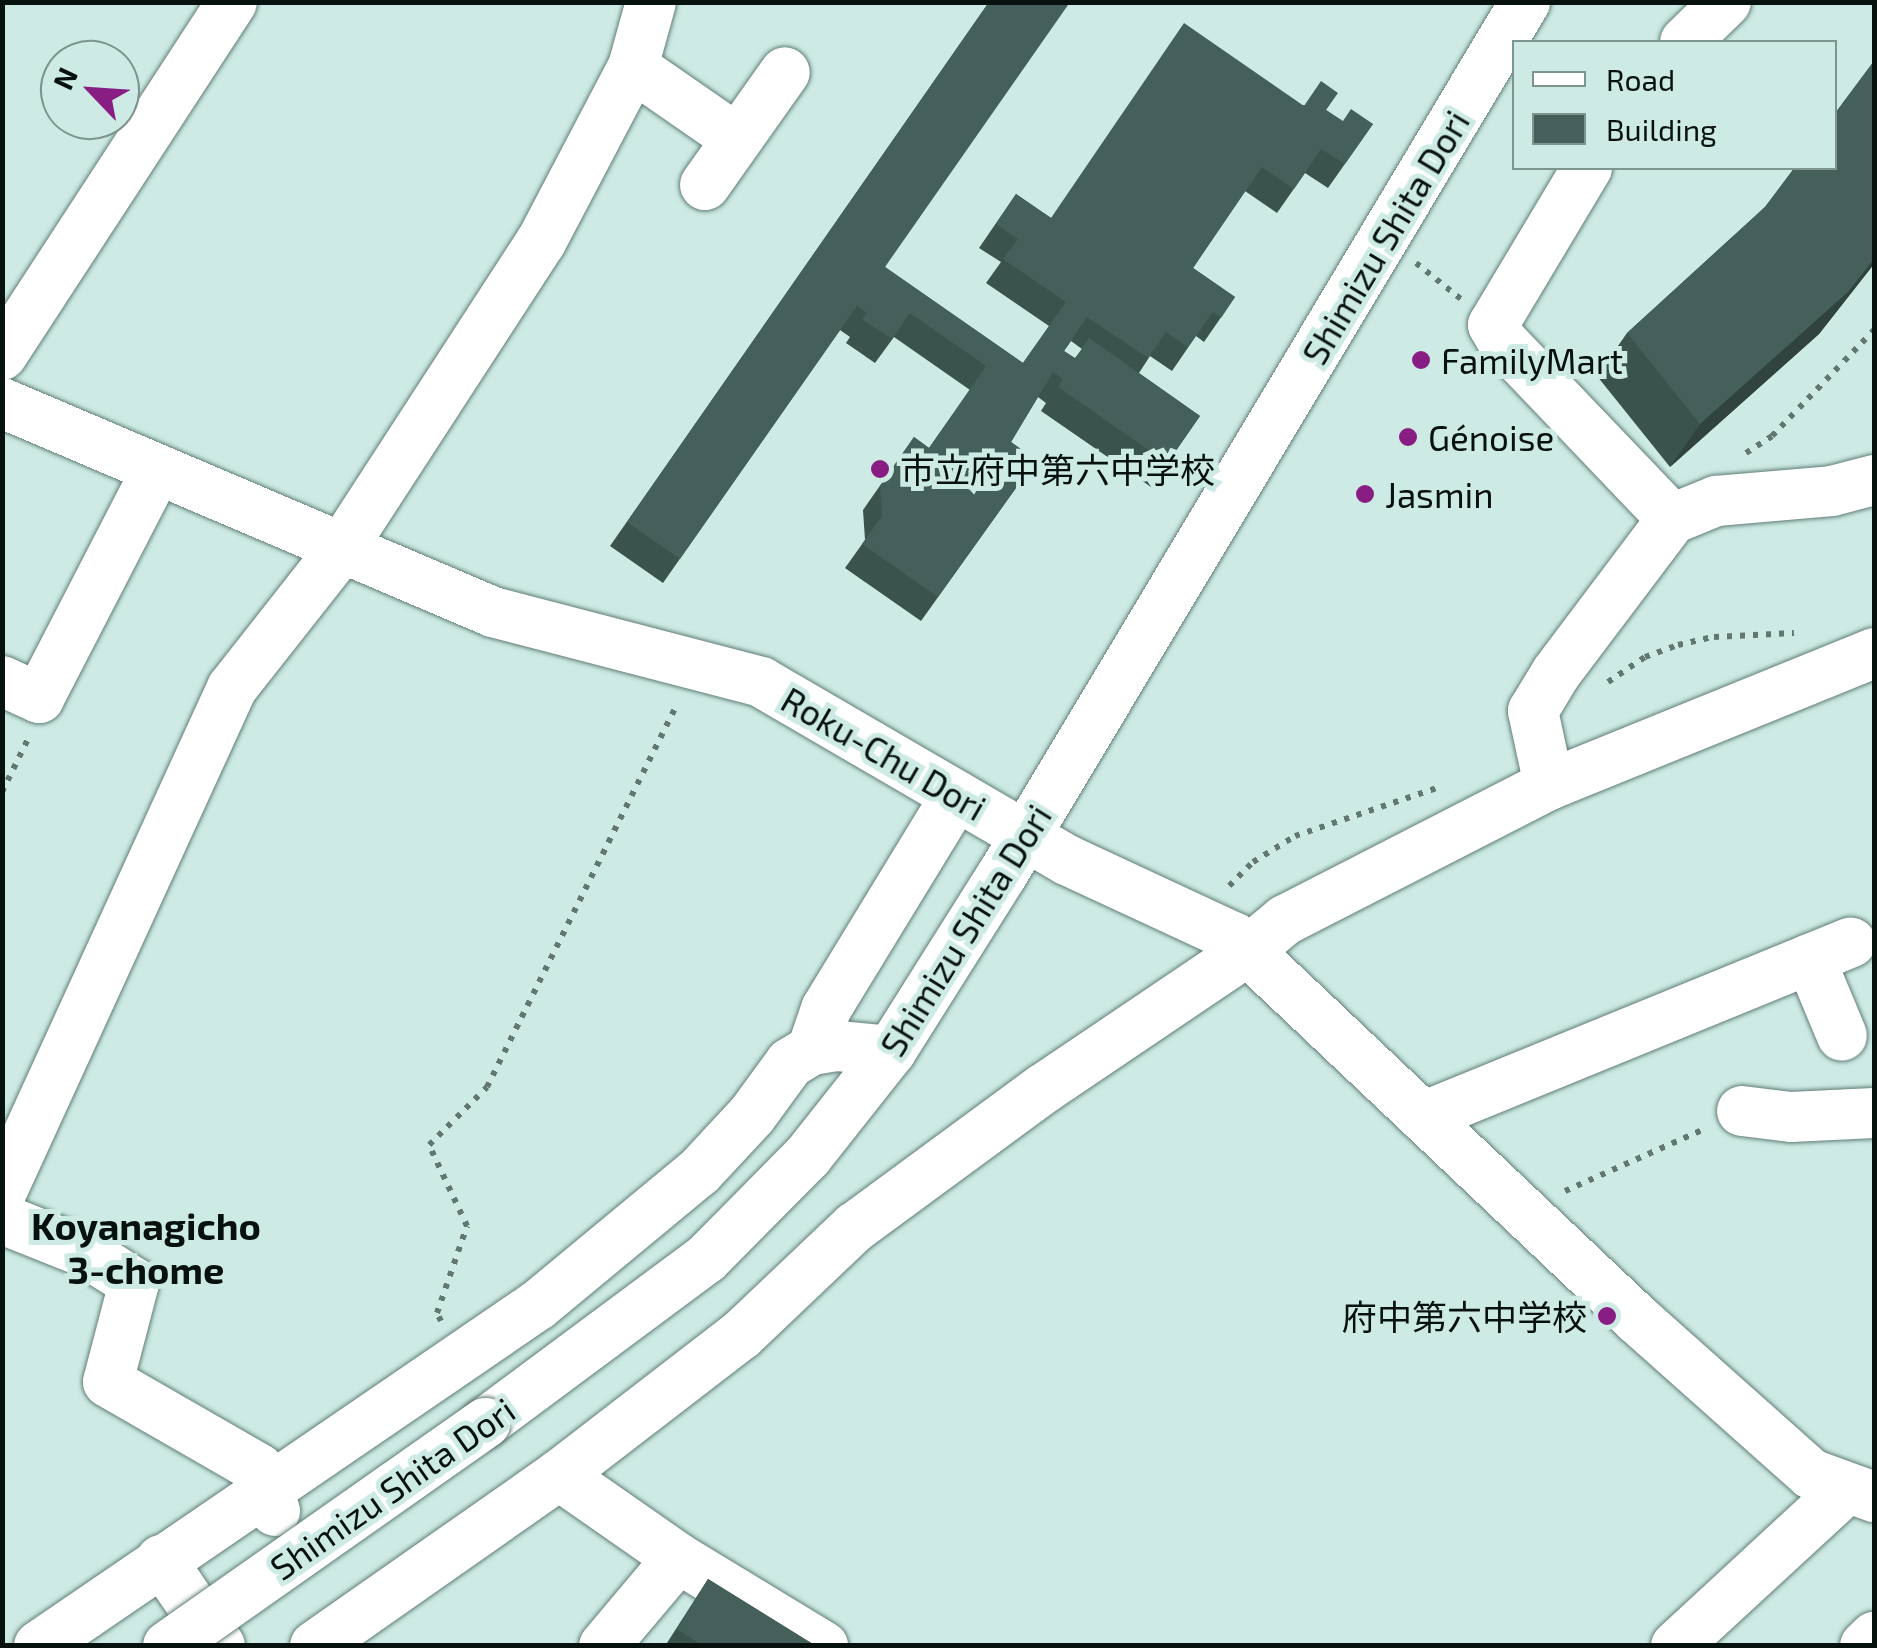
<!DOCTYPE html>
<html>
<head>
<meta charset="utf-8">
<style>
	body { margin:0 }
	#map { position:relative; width:1877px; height:1648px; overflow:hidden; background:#cdebe4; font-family:"Exo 2","Noto Sans JP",sans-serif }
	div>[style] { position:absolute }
	.path>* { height:6px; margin-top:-3px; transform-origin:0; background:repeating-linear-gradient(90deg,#637772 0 5px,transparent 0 13px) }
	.roads { filter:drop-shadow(0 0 2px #617d77) drop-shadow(0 0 2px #617d77) }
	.minor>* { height:50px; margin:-25px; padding:0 25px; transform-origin:25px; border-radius:25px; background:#fff }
	.bridges { filter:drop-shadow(0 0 2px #617d77) drop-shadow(0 0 2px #617d77) }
	.minor-bridge>* { height:50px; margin:-25px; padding:0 25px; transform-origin:25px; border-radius:25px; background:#fff }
	.wall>* { inset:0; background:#3b534d }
	.shaded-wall>* { inset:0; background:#30433f }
	.building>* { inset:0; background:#45605a }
	.dots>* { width:28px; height:28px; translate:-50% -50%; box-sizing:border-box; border:5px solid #cdebe4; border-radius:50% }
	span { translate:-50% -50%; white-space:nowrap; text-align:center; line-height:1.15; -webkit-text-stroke:10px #cdebe4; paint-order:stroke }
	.street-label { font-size:35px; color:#07120f }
	.poi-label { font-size:35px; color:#07120f }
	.left { translate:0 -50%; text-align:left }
	.right { translate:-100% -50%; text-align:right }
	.neighbourhood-label { font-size:38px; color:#07120f; font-weight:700 }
	.frame { position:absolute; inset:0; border:5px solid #07120f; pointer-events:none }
	.legend { position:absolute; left:1512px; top:40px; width:325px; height:130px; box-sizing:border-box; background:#cdebe4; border:2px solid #7e948f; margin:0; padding:12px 18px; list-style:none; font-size:30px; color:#07120f }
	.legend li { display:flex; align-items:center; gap:20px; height:50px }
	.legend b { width:50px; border:2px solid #7e948f }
	.north { position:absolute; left:40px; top:40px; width:100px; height:100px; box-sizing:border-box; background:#cdebe4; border:2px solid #7e948f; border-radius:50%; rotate:295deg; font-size:28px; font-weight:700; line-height:40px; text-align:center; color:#07120f }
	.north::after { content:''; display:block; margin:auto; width:35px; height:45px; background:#881d83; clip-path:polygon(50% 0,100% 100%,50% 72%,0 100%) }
</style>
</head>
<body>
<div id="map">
	<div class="path">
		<div style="left:1416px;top:263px;width:58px;rotate:38.7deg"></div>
		<div style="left:1746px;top:453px;width:31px;rotate:-33deg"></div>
		<div style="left:1772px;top:436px;width:147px;rotate:-46.1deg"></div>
		<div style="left:1608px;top:682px;width:45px;rotate:-34deg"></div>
		<div style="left:1645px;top:657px;width:35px;rotate:-20deg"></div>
		<div style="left:1678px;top:645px;width:37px;rotate:-13deg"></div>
		<div style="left:1714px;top:637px;width:80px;rotate:-2.9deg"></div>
		<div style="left:2px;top:792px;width:59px;rotate:-63.9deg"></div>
		<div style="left:1229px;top:886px;width:34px;rotate:-45deg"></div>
		<div style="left:1253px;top:862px;width:49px;rotate:-31.8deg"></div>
		<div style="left:1295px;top:836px;width:150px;rotate:-18.7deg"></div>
		<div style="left:1565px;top:1191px;width:152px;rotate:-24deg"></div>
		<div style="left:441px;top:1321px;width:9px;rotate:-117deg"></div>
		<div style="left:437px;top:1313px;width:92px;rotate:-71deg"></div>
		<div style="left:467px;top:1226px;width:89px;rotate:-115.1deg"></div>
		<div style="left:429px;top:1145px;width:82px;rotate:-45deg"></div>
		<div style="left:487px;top:1087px;width:425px;rotate:-63.6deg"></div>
	</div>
	<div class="roads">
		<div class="minor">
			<div style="left:1685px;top:42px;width:57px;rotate:-44.3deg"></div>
			<div style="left:633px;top:67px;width:126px;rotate:34.7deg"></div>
			<div style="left:1587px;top:168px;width:183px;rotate:120.9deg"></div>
			<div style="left:1493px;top:325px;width:20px;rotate:60deg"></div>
			<div style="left:1503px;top:342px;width:245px;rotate:46.3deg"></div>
			<div style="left:705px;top:185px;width:138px;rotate:-54.7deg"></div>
			<div style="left:2px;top:355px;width:421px;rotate:-56.9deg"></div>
			<div style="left:2px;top:403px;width:534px;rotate:23.06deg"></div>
			<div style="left:493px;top:612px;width:277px;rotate:14.6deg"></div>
			<div style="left:761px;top:682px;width:354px;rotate:30.2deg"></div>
			<div style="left:1067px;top:860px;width:183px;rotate:24.9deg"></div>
			<div style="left:1233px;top:937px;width:555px;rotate:43.39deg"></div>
			<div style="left:1636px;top:1318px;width:234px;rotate:41.7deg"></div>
			<div style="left:1811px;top:1474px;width:67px;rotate:20.1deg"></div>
			<div style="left:2px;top:681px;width:41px;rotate:24.7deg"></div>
			<div style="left:39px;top:698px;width:255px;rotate:-62.7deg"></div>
			<div style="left:1549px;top:785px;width:76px;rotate:-102.2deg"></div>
			<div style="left:1533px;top:711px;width:44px;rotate:-58.8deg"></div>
			<div style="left:1556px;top:673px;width:193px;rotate:-53deg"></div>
			<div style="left:1672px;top:519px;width:48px;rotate:-22.2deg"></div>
			<div style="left:1716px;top:501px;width:116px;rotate:-4.9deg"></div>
			<div style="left:1832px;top:491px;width:43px;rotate:-14.7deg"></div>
			<div style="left:1810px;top:959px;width:83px;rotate:67.4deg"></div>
			<div style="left:812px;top:1050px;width:43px;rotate:-71.1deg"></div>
			<div style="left:826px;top:1009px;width:250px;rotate:-58.6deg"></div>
			<div style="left:1742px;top:1111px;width:49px;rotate:7deg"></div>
			<div style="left:1791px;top:1117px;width:83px;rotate:-2.8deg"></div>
			<div style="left:1423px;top:1117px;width:462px;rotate:-22.2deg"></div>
			<div style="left:2px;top:1191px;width:553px;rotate:-65.43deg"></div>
			<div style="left:232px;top:688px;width:178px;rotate:-51.8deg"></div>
			<div style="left:342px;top:548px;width:365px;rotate:-57deg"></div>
			<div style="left:541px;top:242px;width:198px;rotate:-62.3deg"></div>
			<div style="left:633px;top:67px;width:67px;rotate:-74.5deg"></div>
			<div style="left:2px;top:1219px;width:89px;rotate:21.7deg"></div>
			<div style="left:85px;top:1252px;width:58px;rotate:32.3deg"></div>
			<div style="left:134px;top:1283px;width:102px;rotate:104.7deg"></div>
			<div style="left:108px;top:1382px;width:174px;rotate:29.9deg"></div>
			<div style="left:259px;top:1469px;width:45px;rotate:69.1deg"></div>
			<div style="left:485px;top:1423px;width:275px;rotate:-36.6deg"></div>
			<div style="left:706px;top:1259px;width:145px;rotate:-45.3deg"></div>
			<div style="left:808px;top:1156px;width:134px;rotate:-51.7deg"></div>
			<div style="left:891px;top:1051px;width:208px;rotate:-57.8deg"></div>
			<div style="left:1002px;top:875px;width:1018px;rotate:-59.07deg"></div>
			<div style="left:559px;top:1475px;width:230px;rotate:-37.6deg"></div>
			<div style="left:741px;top:1335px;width:157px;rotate:-43.5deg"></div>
			<div style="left:855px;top:1227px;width:233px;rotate:-36.3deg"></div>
			<div style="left:1043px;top:1089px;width:249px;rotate:-34deg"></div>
			<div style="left:1249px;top:950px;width:47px;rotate:-39.8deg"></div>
			<div style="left:1285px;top:920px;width:297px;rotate:-27.1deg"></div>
			<div style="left:1549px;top:785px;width:351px;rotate:-22.1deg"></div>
			<div style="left:161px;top:1560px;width:104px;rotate:55.5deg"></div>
			<div style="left:39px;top:1646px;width:604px;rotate:-34.35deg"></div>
			<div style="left:538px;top:1305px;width:209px;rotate:-39.6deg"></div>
			<div style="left:699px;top:1172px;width:78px;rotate:-47.1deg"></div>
			<div style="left:752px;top:1115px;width:64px;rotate:-53.8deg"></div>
			<div style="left:790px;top:1063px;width:26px;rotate:-31deg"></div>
			<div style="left:812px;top:1050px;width:26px;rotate:-9deg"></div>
			<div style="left:838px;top:1046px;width:53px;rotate:5.4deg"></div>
			<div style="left:315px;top:1646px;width:298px;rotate:-35deg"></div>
			<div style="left:559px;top:1475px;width:145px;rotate:34.9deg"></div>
			<div style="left:678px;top:1558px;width:170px;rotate:31.3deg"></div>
			<div style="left:604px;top:1646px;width:115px;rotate:-49.9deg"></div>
			<div style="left:1676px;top:1646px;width:231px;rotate:-42.7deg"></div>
			<div style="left:1865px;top:1646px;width:13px;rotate:-45deg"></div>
		</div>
	</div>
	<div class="bridges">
		<div class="minor-bridge">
			<div style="left:168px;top:1646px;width:388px;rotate:-35.1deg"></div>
		</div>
	</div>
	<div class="wall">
		<div style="clip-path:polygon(evenodd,989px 2px,885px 267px,1023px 363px,1049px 326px,986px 283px,1001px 262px,979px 248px,1016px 194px,1051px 218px,1303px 105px,1326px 110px,1342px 121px,1373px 124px,1328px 188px,1305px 173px,1277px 213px,1245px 191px,1193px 268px,1235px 297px,1204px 342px,1196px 336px,1172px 371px,1150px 356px,1139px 373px,1200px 416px,1151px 487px,1041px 411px,1046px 403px,1038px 397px,1011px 442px,1036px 460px,921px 621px,845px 568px,865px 540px,863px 510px,914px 437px,929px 448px,970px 390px,894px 337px,875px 363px,846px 343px,850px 337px,840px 330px,663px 583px,610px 546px,989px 2px,1071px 341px,1082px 349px,1075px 358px,1064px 351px,1071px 341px)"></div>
		<div style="clip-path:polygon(1874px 61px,1874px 264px,1819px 334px,1670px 467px,1597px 376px,1627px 333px,1765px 207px)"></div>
		<div style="clip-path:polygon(708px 1579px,816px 1646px,665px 1646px)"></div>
	</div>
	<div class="shaded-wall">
		<div style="clip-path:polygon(1874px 259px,1874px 264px,1819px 334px,1670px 467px,1700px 424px)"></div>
	</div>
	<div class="building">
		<div style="clip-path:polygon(989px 2px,1064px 2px,1068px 5px,885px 267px,1023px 363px,1066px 302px,1003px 259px,1018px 239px,996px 224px,1016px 194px,1051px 218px,1184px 23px,1304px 106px,1321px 81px,1338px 93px,1326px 110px,1343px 121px,1351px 109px,1373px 124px,1345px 164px,1321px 149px,1294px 189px,1262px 167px,1193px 268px,1235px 297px,1221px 318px,1213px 312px,1188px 347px,1166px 332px,1148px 358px,1087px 317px,1064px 351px,1075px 359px,1089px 338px,1200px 416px,1167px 463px,1058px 387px,1063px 379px,1053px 372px,1011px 442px,1036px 460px,938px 597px,862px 544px,882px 516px,880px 486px,914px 437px,929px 448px,986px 366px,910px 313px,892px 339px,862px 319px,867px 313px,857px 306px,680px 559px,627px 522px)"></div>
		<div style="clip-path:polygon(1874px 61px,1874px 259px,1849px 291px,1700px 424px,1627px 333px,1765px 207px,1795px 168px,1834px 168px,1834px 115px)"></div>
		<div style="clip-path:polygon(708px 1579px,816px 1646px,703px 1646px,677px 1629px)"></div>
	</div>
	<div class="dots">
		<div style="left:1421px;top:360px;background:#881d83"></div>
		<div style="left:1408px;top:437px;background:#881d83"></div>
		<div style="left:880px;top:469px;background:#881d83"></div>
		<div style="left:1365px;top:494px;background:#881d83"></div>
		<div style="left:1607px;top:1316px;background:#881d83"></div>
	</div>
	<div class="street-label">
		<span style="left:1385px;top:237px;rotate:-59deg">Shimizu Shita Dori</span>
		<span style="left:884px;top:753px;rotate:30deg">Roku-Chu Dori</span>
		<span style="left:965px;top:930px;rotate:-58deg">Shimizu Shita Dori</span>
		<span style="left:392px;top:1488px;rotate:-35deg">Shimizu Shita Dori</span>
	</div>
	<div class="poi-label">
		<span class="left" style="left:1441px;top:360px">FamilyMart</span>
		<span class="left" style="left:1428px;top:437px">Génoise</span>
		<span class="left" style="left:900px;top:469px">市立府中第六中学校</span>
		<span class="left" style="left:1385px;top:494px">Jasmin</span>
		<span class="right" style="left:1587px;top:1316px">府中第六中学校</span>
	</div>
	<div class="neighbourhood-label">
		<span style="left:146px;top:1248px">Koyanagicho<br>3-chome</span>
	</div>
	<div class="frame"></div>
	<ul class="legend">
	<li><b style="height:12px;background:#fff"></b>Road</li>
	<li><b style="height:28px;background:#45605a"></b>Building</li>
	</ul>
	<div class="north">N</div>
</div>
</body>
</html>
